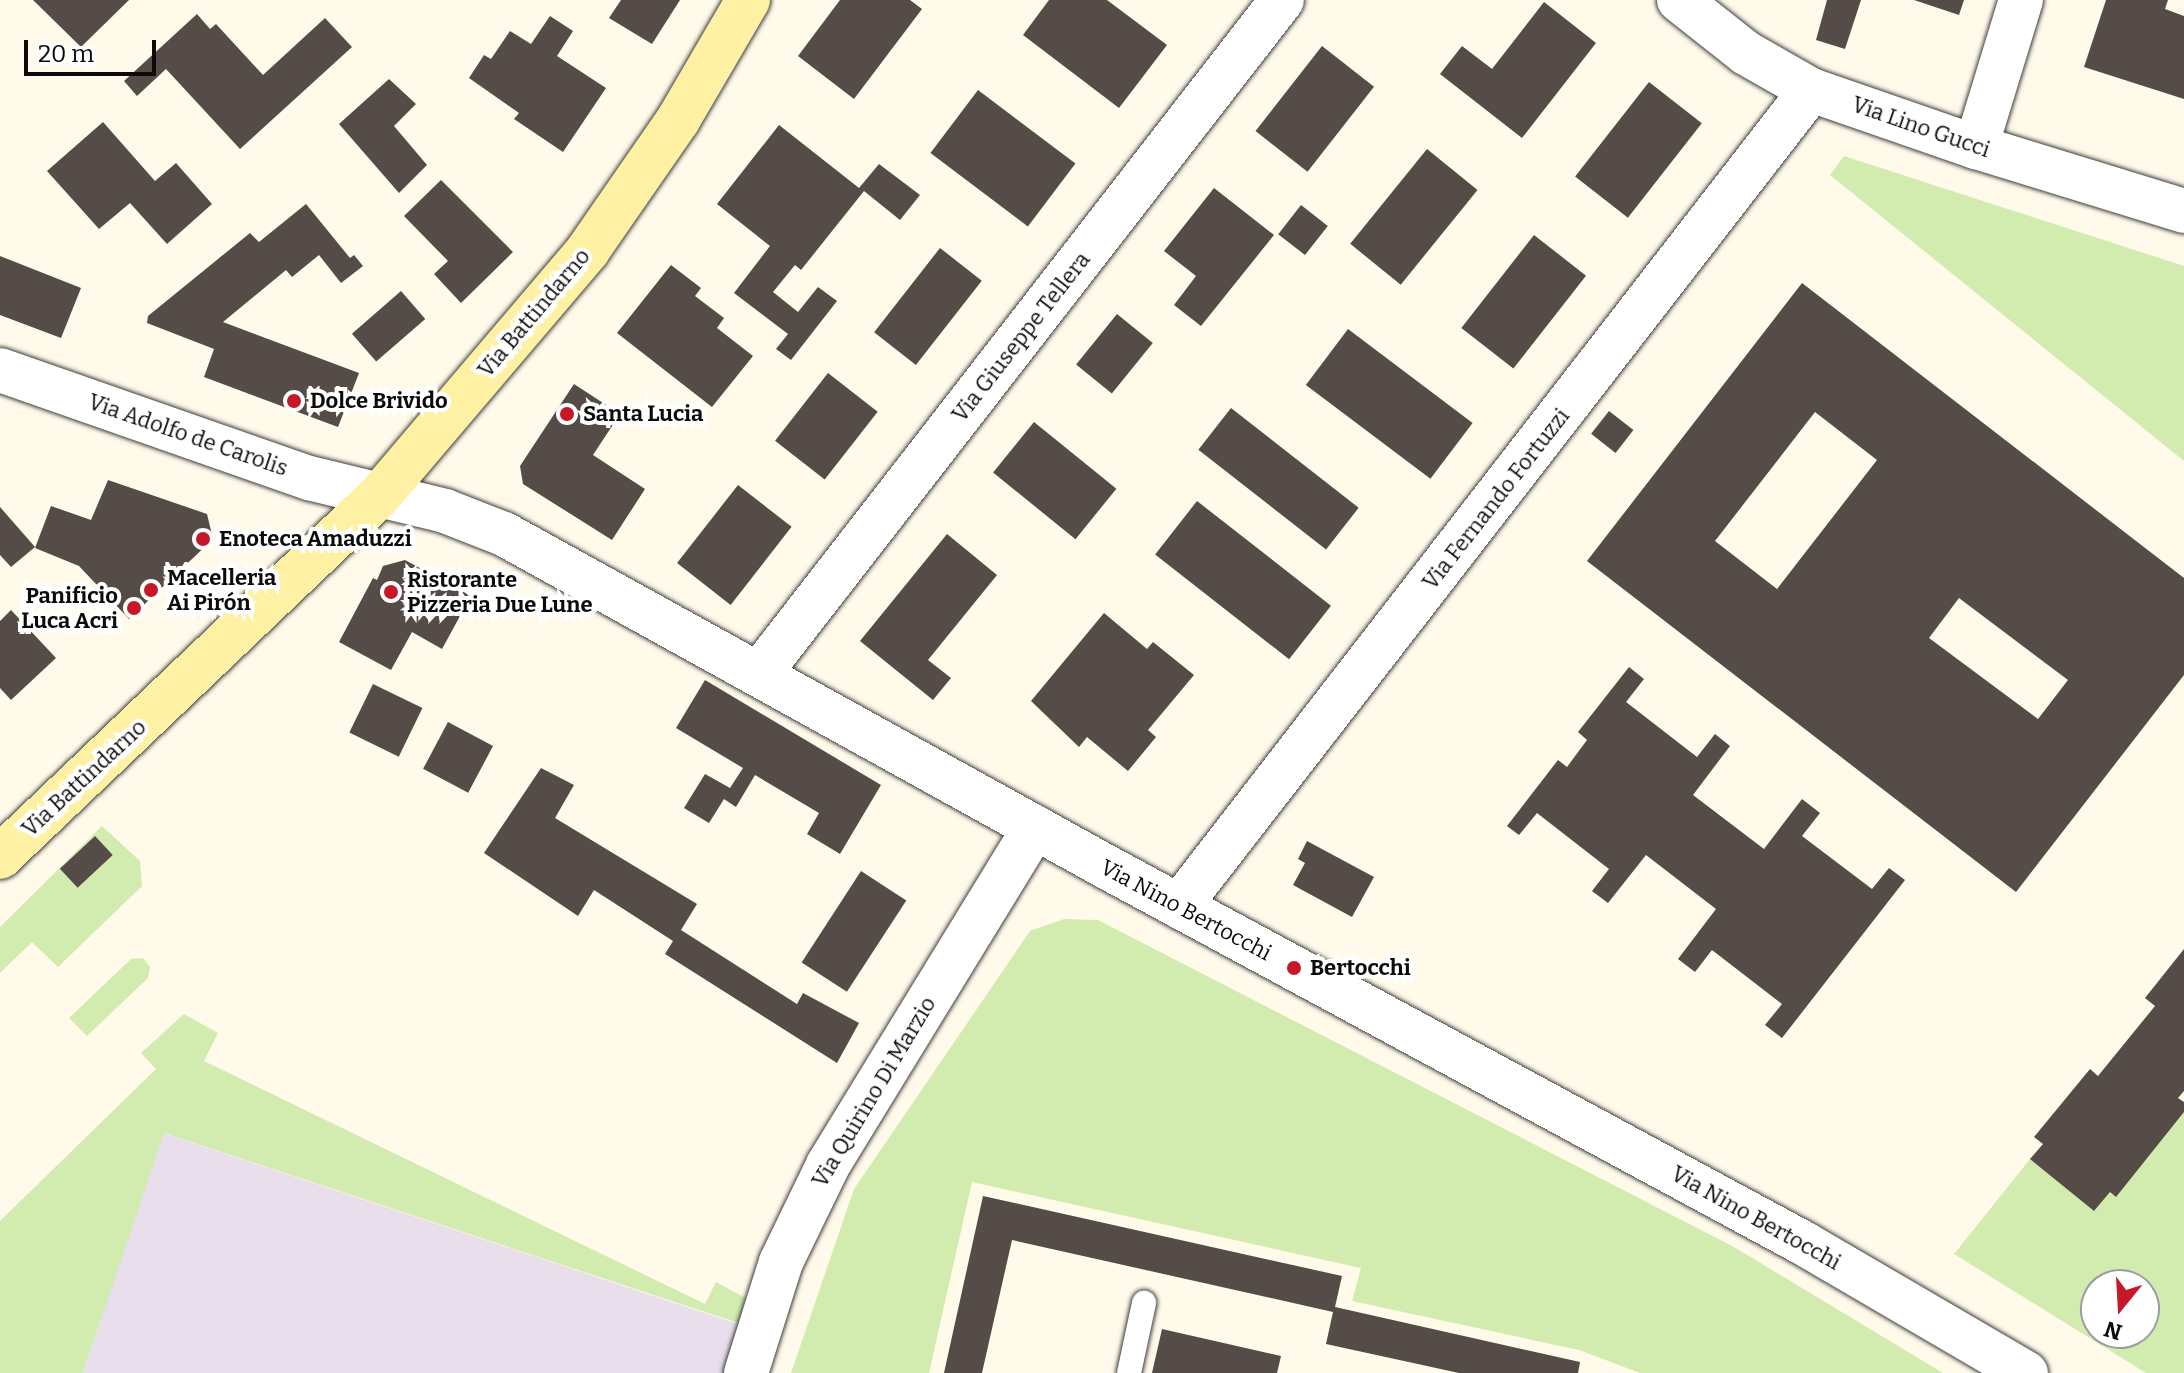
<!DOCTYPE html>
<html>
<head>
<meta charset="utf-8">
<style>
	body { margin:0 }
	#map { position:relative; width:2184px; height:1373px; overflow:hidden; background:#fffae9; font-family:Bitter,serif }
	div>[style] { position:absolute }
	.industrial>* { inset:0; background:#e9deeb }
	.green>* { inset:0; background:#d2ecb0 }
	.building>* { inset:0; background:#554b47; transform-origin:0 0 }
	.roads { filter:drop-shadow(0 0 2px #3e3e3e) drop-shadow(0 0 2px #3e3e3e) }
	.lane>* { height:24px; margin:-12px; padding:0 12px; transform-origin:12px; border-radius:12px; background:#fff }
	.street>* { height:44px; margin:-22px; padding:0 22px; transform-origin:22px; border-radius:22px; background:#fff }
	.secondary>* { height:44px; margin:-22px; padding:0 22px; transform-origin:22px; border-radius:22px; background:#fff1a4 }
	.dots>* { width:22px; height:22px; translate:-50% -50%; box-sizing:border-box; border:4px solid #fff; border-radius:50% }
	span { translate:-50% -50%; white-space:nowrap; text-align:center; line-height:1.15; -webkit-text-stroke:8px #fff; paint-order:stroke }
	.street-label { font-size:22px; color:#0b0b0b }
	.poi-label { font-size:22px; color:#0b0b0b; font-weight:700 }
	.left { translate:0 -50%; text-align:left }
	.right { translate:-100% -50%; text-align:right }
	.north { position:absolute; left:2080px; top:1269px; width:80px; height:80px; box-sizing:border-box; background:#fff; border:2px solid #9d9d9d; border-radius:50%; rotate:198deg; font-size:22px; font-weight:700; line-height:32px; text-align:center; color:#0b0b0b }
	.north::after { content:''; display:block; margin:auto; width:28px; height:36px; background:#c61828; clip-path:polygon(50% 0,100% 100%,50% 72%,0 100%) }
	.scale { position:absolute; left:24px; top:40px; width:132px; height:36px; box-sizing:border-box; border:4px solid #0b0b0b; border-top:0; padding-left:10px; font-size:24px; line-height:28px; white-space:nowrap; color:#0b0b0b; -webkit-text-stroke:6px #fff; paint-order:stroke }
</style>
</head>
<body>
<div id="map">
	<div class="industrial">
		<div style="clip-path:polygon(163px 1133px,744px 1326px,729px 1373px,83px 1373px)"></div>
	</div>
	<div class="green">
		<div style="clip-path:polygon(1844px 156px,2184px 266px,2184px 461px,1830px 175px)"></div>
		<div style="clip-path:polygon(102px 826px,140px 861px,142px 886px,58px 967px,32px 942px,0 973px,0 927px)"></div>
		<div style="clip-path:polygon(1064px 919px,1098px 920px,1734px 1247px,1943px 1373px,1640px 1373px,1579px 1350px,1352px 1301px,1361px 1268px,972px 1182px,929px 1373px,791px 1373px,854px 1189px,1030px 931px)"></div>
		<div style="clip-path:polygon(143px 958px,150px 967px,148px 978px,87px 1036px,69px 1018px,131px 959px)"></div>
		<div style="clip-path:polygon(184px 1014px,218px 1033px,204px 1061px,705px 1304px,716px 1282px,753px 1302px,744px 1325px,164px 1133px,83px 1373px,0 1373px,0 1221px,156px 1069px,141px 1053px)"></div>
		<div style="clip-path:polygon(evenodd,2184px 1112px,2184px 1373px,2146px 1373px,1954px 1254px,2030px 1159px,2094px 1211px,2110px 1192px,2116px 1196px,2184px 1112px,2096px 1285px,2144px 1285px,2144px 1333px,2096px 1333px,2096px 1285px)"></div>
	</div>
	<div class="building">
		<div style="clip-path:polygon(33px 0,129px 0,81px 47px)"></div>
		<div style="clip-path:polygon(621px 0,680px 0,652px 44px,609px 18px)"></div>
		<div style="clip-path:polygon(840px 0,910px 0,922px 9px,854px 99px,798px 56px)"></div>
		<div style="clip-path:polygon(1049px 0,1107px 0,1167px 45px,1119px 108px,1023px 35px)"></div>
		<div style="clip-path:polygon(1827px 0,1861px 0,1845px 49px,1816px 40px)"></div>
		<div style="clip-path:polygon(1914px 0,1964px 0,1959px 15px)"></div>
		<div style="clip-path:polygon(2106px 0,2168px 0,2165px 9px,2184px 16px,2184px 99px,2084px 67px)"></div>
		<div style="clip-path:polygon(1544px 2px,1596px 43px,1522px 138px,1440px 74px,1462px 46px,1492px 69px)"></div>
		<div style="clip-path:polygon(197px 14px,210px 29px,216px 24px,263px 75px,325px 18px,352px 47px,240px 149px,166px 69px,137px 96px,124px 81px)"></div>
		<div style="clip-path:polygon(550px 16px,573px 31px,557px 56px,606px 88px,563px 152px,514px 119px,519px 113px,469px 78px,484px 55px,491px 59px,510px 31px,531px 44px)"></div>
		<div style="left:1322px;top:46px;width:66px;height:108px;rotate:38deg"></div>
		<div style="clip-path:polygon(389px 79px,416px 104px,394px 126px,427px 165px,399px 193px,339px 124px)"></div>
		<div style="left:1649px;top:82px;width:67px;height:120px;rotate:38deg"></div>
		<div style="left:978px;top:90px;width:122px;height:79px;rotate:37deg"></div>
		<div style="clip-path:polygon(103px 122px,155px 181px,176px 163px,212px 204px,167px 244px,130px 203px,99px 229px,47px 171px)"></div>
		<div style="clip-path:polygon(779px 125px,859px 188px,879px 164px,920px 195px,900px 220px,864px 191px,801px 270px,795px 265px,773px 292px,798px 312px,818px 287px,837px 301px,791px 360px,776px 349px,788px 334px,734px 293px,770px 246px,717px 204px)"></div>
		<div style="left:1427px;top:149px;width:65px;height:122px;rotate:39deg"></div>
		<div style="clip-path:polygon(441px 180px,513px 252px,461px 303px,434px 274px,448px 261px,404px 216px)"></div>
		<div style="clip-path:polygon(1214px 188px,1274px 235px,1201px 326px,1174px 305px,1196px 276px,1164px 251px)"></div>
		<div style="clip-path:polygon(306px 204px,350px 258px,354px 255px,363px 266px,341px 283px,319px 255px,292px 277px,286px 270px,223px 322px,359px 373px,338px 427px,204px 377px,214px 349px,147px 323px,148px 316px,250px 233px,259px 242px)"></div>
		<div style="left:1301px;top:205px;width:34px;height:37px;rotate:38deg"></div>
		<div style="left:1534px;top:235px;width:66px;height:118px;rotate:38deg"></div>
		<div style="left:940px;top:248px;width:53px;height:107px;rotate:38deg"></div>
		<div style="clip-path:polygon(0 256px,81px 288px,61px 338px,0 315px)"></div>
		<div style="clip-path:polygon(671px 265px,701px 288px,695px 296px,724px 318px,717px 328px,753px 356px,712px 407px,617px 333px)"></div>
		<div style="clip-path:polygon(evenodd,1802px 283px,2184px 578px,2184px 675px,2016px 892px,1587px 561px,1802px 283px,1815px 412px,1877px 460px,1777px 589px,1715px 541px,1815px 412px,1802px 283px,1959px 598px,2068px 680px,2038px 719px,1929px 638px,1959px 598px)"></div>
		<div style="left:401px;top:291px;width:37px;height:65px;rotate:49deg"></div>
		<div style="left:1117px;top:314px;width:46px;height:65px;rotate:39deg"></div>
		<div style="left:1348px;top:329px;width:156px;height:70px;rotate:37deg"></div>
		<div style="left:828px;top:373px;width:63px;height:86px;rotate:38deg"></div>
		<div style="clip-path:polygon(574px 384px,620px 414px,593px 455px,645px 489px,612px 540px,523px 484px,520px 466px)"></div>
		<div style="left:1231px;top:408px;width:162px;height:53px;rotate:38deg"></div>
		<div style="left:1609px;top:411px;width:31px;height:29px;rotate:38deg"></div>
		<div style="left:1034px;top:422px;width:106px;height:65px;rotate:39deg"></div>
		<div style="clip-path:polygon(108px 480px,207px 514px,213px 539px,129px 619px,79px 566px,35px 548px,51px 506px,91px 520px)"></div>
		<div style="left:738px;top:485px;width:68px;height:99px;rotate:38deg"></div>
		<div style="left:1197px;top:501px;width:170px;height:68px;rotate:38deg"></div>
		<div style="clip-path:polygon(0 507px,35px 547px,11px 567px,0 555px)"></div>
		<div style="clip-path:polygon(947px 534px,997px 575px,928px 660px,951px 678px,933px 700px,860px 641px)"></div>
		<div style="clip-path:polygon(405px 560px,471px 596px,442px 649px,412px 632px,391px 670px,339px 642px,373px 578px,377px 580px,383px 566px)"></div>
		<div style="clip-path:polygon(11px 610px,56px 658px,11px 700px,0 688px,0 621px)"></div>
		<div style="clip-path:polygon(1104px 613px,1147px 649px,1153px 642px,1194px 675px,1148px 730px,1156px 737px,1128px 771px,1087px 737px,1079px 747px,1031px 701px)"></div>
		<div style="clip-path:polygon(1629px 667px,1644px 679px,1626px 702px,1697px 757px,1715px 734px,1730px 746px,1693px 795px,1764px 849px,1802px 799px,1820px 813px,1802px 836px,1872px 889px,1889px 868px,1905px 880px,1782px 1038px,1765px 1025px,1782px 1004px,1712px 950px,1695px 972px,1678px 959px,1716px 909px,1646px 855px,1608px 903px,1592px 891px,1609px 869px,1537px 813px,1519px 835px,1507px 826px,1558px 760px,1567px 767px,1587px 740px,1578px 732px)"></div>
		<div style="clip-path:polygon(705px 680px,881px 785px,840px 854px,807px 834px,819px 813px,755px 775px,736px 807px,724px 799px,709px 823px,684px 808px,705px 774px,730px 788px,743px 768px,676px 728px)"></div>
		<div style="left:373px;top:684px;width:55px;height:54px;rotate:26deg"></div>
		<div style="left:448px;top:722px;width:51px;height:53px;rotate:28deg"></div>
		<div style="clip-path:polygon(541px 768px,574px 785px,555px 818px,697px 904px,681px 930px,797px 1004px,803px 993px,859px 1023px,837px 1063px,665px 954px,673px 941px,594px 890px,578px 916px,484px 853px)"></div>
		<div style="left:95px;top:836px;width:26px;height:48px;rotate:47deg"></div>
		<div style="clip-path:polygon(1307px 841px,1374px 877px,1352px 917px,1293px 885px,1305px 863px,1298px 859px)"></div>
		<div style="left:861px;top:871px;width:54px;height:109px;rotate:33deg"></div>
		<div style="clip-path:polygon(2184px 949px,2184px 1091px,2178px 1098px,2184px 1102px,2184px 1112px,2116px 1197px,2110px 1192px,2094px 1211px,2030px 1159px,2043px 1144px,2034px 1137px,2090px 1069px,2098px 1076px,2155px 1006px,2145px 998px)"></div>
		<div style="clip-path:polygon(983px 1196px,1342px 1276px,1335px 1307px,1580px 1362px,1578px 1373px,1459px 1373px,1326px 1344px,1333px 1312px,1012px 1240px,982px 1373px,944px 1373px)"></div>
		<div style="clip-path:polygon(1162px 1329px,1281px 1356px,1277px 1373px,1152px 1373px)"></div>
	</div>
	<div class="roads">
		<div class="lane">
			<div style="left:1129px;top:1373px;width:72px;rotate:-77.9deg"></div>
		</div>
		<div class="street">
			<div style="left:1679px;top:0;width:85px;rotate:38.3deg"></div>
			<div style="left:1746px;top:53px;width:75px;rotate:29.6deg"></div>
			<div style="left:1811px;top:90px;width:175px;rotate:19.1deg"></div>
			<div style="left:1976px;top:147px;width:218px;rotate:17.1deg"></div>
			<div style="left:1976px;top:147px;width:154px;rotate:-73deg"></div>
			<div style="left:0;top:370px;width:327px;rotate:19.3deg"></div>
			<div style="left:309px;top:478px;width:140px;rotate:13.6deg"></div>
			<div style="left:445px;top:511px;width:63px;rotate:21.3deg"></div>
			<div style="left:504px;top:534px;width:682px;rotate:28.93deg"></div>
			<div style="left:1101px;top:864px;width:800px;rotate:28.36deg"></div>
			<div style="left:1805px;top:1244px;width:256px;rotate:30.3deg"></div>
			<div style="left:759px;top:674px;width:853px;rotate:-52.19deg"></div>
			<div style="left:1179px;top:906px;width:1032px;rotate:-52.24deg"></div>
			<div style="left:746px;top:1373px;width:116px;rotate:-72.5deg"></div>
			<div style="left:781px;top:1262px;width:108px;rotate:-64.1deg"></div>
			<div style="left:828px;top:1165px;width:396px;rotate:-58.5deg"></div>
		</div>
		<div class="secondary">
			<div style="left:0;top:857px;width:523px;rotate:-43.61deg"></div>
			<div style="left:379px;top:496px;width:323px;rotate:-49.6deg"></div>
			<div style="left:588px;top:250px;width:158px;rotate:-55.3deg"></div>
			<div style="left:678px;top:120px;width:139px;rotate:-59.7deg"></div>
		</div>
	</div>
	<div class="dots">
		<div style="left:294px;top:401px;background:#c61828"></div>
		<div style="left:567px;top:414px;background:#c61828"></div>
		<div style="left:203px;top:539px;background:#c61828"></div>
		<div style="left:151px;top:590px;background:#c61828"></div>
		<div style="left:391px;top:592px;background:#c61828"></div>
		<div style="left:134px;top:608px;background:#c61828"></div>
		<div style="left:1294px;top:968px;background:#c61828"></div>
	</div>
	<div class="street-label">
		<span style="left:1921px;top:127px;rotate:19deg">Via Lino Gucci</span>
		<span style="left:534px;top:313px;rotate:-50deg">Via Battindarno</span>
		<span style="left:1021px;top:337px;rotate:-52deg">Via Giuseppe Tellera</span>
		<span style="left:188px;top:435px;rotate:19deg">Via Adolfo de Carolis</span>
		<span style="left:1496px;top:499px;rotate:-52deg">Via Fernando Fortuzzi</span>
		<span style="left:84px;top:778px;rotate:-43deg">Via Battindarno</span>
		<span style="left:1186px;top:910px;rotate:28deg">Via Nino Bertocchi</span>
		<span style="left:874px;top:1092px;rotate:-59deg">Via Quirino Di Marzio</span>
		<span style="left:1756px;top:1218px;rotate:29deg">Via Nino Bertocchi</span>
	</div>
	<div class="poi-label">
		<span class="left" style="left:310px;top:401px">Dolce Brivido</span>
		<span class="left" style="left:583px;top:414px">Santa Lucia</span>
		<span class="left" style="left:219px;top:539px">Enoteca Amaduzzi</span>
		<span class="left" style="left:167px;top:590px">Macelleria<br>Ai Pirón</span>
		<span class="left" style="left:407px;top:592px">Ristorante<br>Pizzeria Due Lune</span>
		<span class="right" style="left:118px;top:608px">Panificio<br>Luca Acri</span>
		<span class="left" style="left:1310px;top:968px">Bertocchi</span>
	</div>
	<div class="north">N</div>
	<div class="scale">20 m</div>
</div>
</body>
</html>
